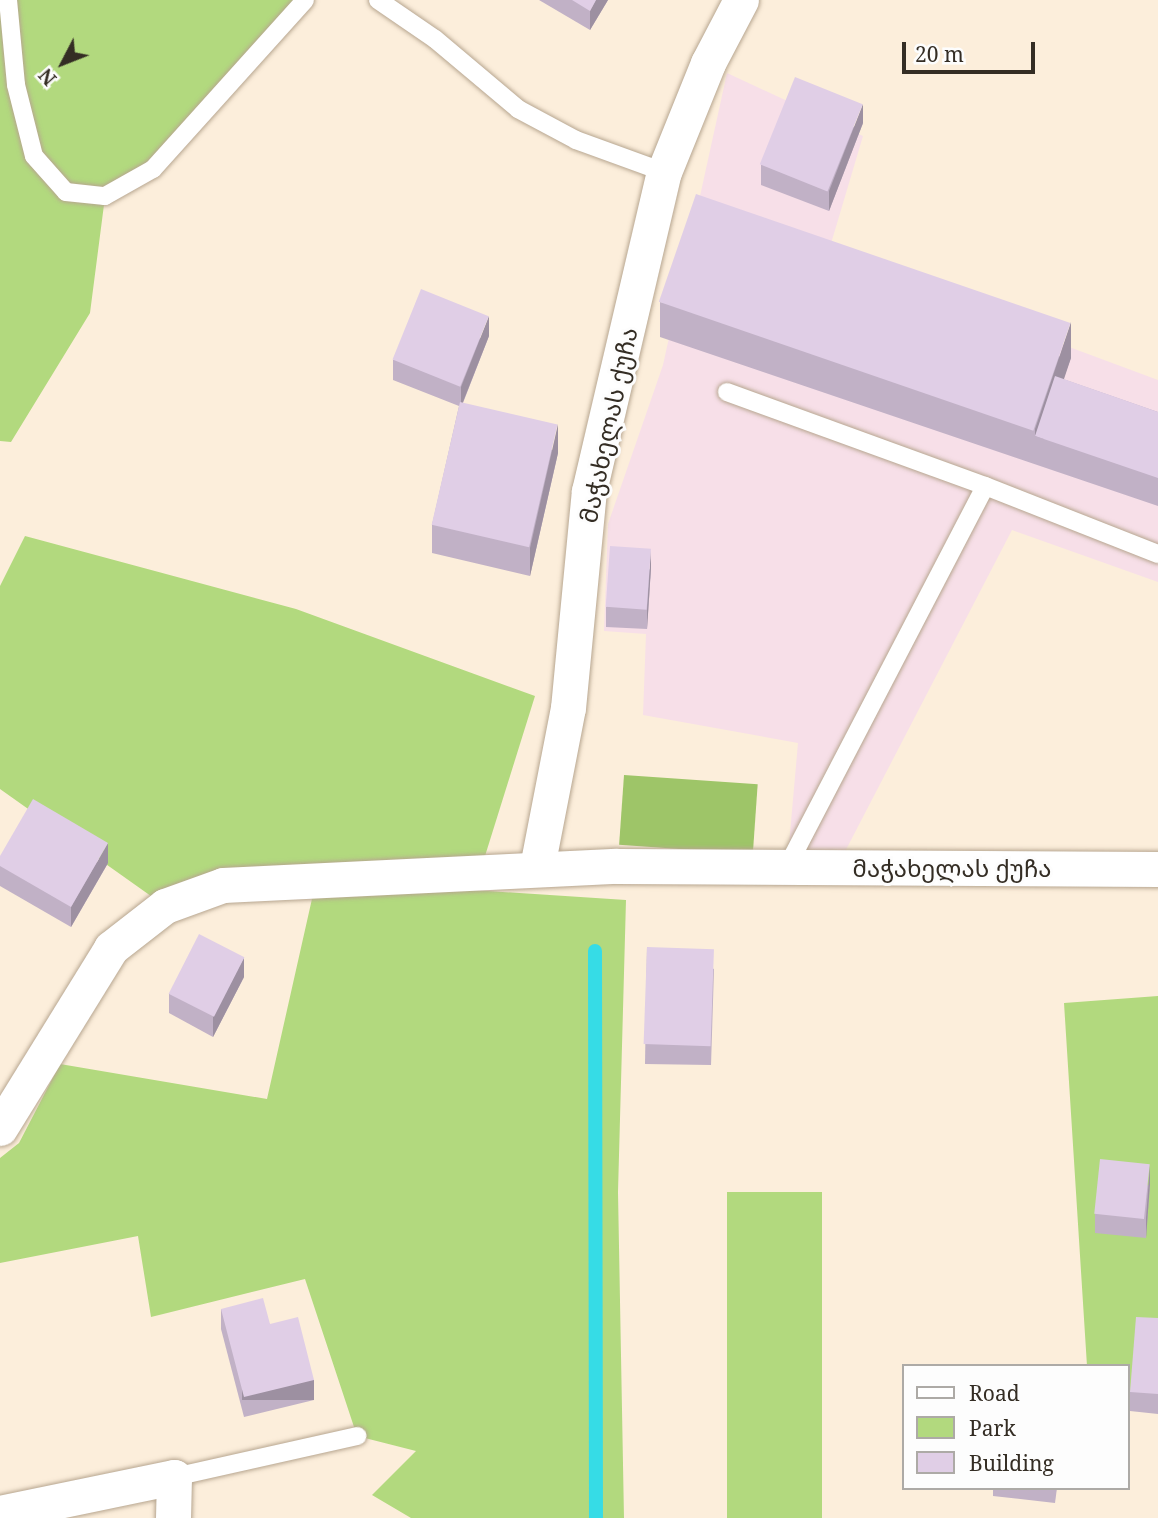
<!DOCTYPE html>
<html>
<head>
<meta charset="utf-8">
<style>
	body { margin:0 }
	#map { position:relative; width:1158px; height:1518px; overflow:hidden; background:#fceedb; font-family:"Noto Serif","Noto Sans Georgian",serif }
	div>[style] { position:absolute }
	.industrial>* { inset:0; background:#f7dfe8 }
	.green>* { inset:0; background:#b2d97e; transform-origin:0 0 }
	.forest>* { inset:0; background:#9ec568; transform-origin:0 0 }
	.stream>* { height:14px; margin:-7px; padding:0 7px; transform-origin:7px; border-radius:7px; background:#36dce6 }
	.roads { filter:drop-shadow(0 0 2px #b7a690) drop-shadow(0 0 2px #b7a690) }
	.lane>* { height:18px; margin:-9px; padding:0 9px; transform-origin:9px; border-radius:9px; background:#fff }
	.street>* { height:35px; margin:-17.5px; padding:0 17.5px; transform-origin:17.5px; border-radius:17.5px; background:#fff }
	.wall>* { inset:0; background:#c1b1c6 }
	.shaded-wall>* { inset:0; background:#9d90a1; transform-origin:0 0 }
	.building>* { inset:0; background:#e0cee6; transform-origin:0 0 }
	span { translate:-50% -50%; white-space:nowrap; text-align:center; line-height:1.15; -webkit-text-stroke:6px #fdfdfd; paint-order:stroke }
	.street-label { font-size:24px; color:#342d24 }
	.legend { position:absolute; left:902px; top:1364px; width:228px; height:126px; box-sizing:border-box; background:#fdfdfd; border:2px solid #adaaa6; margin:0; padding:9px 12px; list-style:none; font-size:21px; color:#342d24 }
	.legend li { display:flex; align-items:center; gap:14px; height:35px }
	.legend b { width:35px; border:2px solid #adaaa6 }
	.north { position:absolute; left:28px; top:28px; width:70px; height:70px; -webkit-text-stroke:5px #fdfdfd; paint-order:stroke; rotate:228deg; font-size:19px; font-weight:700; line-height:28px; text-align:center; color:#342d24 }
	.north::after { content:''; display:block; margin:auto; width:24px; height:32px; background:#342d24; clip-path:polygon(50% 0,100% 100%,50% 72%,0 100%) }
	.scale { position:absolute; left:902px; top:42px; width:133px; height:32px; box-sizing:border-box; border:4px solid #342d24; border-top:0; padding-left:9px; font-size:21px; line-height:24px; white-space:nowrap; color:#342d24; -webkit-text-stroke:5px #fdfdfd; paint-order:stroke }
</style>
</head>
<body>
<div id="map">
	<div class="industrial">
		<div style="clip-path:polygon(727px 73px,863px 136px,827px 257px,1158px 380px,1158px 582px,1012px 530px,837px 867px,787px 867px,798px 743px,643px 715px,646px 634px,604px 631px,608px 524px,663px 365px)"></div>
	</div>
	<div class="green">
		<div style="clip-path:polygon(0 0,305px 0,153px 169px,105px 197px,90px 313px,11px 442px,0 441px)"></div>
		<div style="clip-path:polygon(25px 536px,296px 609px,535px 696px,485px 856px,321px 880px,626px 900px,618px 1192px,624px 1518px,411px 1518px,372px 1495px,416px 1451px,357px 1436px,305px 1279px,151px 1317px,138px 1236px,0 1263px,0 1158px,19px 1143px,60px 1064px,267px 1099px,316px 881px,165px 906px,0 789px,0 586px)"></div>
		<div style="clip-path:polygon(1158px 996px,1158px 1396px,1128px 1397px,1128px 1366px,1087px 1366px,1064px 1003px)"></div>
		<div style="left:727px;top:1192px;width:95px;height:326px"></div>
	</div>
	<div class="forest">
		<div style="left:624px;top:775px;width:134px;height:70px;rotate:4deg"></div>
	</div>
	<div class="stream">
		<div style="left:595px;top:951px;width:567px;rotate:89.9deg"></div>
	</div>
	<div class="roads">
		<div class="lane">
			<div style="left:8px;top:0;width:85px;rotate:84.6deg"></div>
			<div style="left:16px;top:85px;width:73px;rotate:75.8deg"></div>
			<div style="left:34px;top:156px;width:48px;rotate:48.4deg"></div>
			<div style="left:66px;top:192px;width:39px;rotate:6deg"></div>
			<div style="left:105px;top:196px;width:55px;rotate:-29.4deg"></div>
			<div style="left:153px;top:169px;width:227px;rotate:-48deg"></div>
			<div style="left:378px;top:0;width:69px;rotate:34.4deg"></div>
			<div style="left:435px;top:39px;width:109px;rotate:40.1deg"></div>
			<div style="left:518px;top:109px;width:66px;rotate:28.1deg"></div>
			<div style="left:576px;top:140px;width:94px;rotate:20deg"></div>
			<div style="left:727px;top:392px;width:275px;rotate:20deg"></div>
			<div style="left:787px;top:867px;width:429px;rotate:-62.5deg"></div>
			<div style="left:985px;top:486px;width:186px;rotate:21.5deg"></div>
			<div style="left:174px;top:1477px;width:188px;rotate:-12.6deg"></div>
		</div>
		<div class="street">
			<div style="left:537px;top:867px;width:162px;rotate:-79deg"></div>
			<div style="left:568px;top:708px;width:218px;rotate:-84.5deg"></div>
			<div style="left:589px;top:491px;width:328px;rotate:-76.8deg"></div>
			<div style="left:664px;top:172px;width:118px;rotate:-68deg"></div>
			<div style="left:708px;top:63px;width:71px;rotate:-62.4deg"></div>
			<div style="left:0;top:1128px;width:211px;rotate:-58.3deg"></div>
			<div style="left:111px;top:948px;width:68px;rotate:-37.9deg"></div>
			<div style="left:165px;top:906px;width:62px;rotate:-19.9deg"></div>
			<div style="left:223px;top:885px;width:394px;rotate:-2.8deg"></div>
			<div style="left:617px;top:866px;width:541px;rotate:0.32deg"></div>
			<div style="left:0;top:1513px;width:178px;rotate:-11.7deg"></div>
			<div style="left:174px;top:1477px;width:41px;rotate:91.4deg"></div>
		</div>
	</div>
	<div class="wall">
		<div style="clip-path:polygon(539px 0,608px 0,590px 30px)"></div>
		<div style="clip-path:polygon(863px 123px,829px 211px,761px 185px,761px 165px)"></div>
		<div style="clip-path:polygon(660px 302px,1071px 358px,1063px 379px,1158px 412px,1158px 506px,660px 337px)"></div>
		<div style="clip-path:polygon(489px 336px,463px 403px,558px 453px,530px 576px,432px 553px,432px 525px,459px 406px,393px 380px,393px 360px)"></div>
		<div style="clip-path:polygon(651px 568px,647px 629px,606px 627px,606px 607px)"></div>
		<div style="clip-path:polygon(0 856px,108px 863px,71px 927px,0 886px)"></div>
		<div style="clip-path:polygon(647px 947px,714px 969px,711px 1065px,645px 1064px)"></div>
		<div style="clip-path:polygon(244px 977px,213px 1037px,169px 1013px,169px 994px)"></div>
		<div style="clip-path:polygon(1150px 1184px,1146px 1238px,1095px 1233px,1095px 1214px)"></div>
		<div style="clip-path:polygon(221px 1309px,270px 1324px,314px 1400px,244px 1417px,221px 1329px)"></div>
		<div style="clip-path:polygon(1158px 1318px,1158px 1414px,1130px 1411px,1130px 1392px)"></div>
		<div style="clip-path:polygon(993px 1488px,1057px 1488px,1055px 1503px,993px 1496px)"></div>
	</div>
	<div class="shaded-wall">
		<div style="clip-path:polygon(596px 0,608px 0,590px 30px,590px 11px)"></div>
		<div style="clip-path:polygon(863px 104px,863px 123px,829px 211px,829px 191px)"></div>
		<div style="clip-path:polygon(489px 316px,489px 336px,461px 407px,461px 387px)"></div>
		<div style="clip-path:polygon(1071px 322px,1071px 358px,1044px 439px,1035px 436px,1035px 429px)"></div>
		<div style="clip-path:polygon(558px 424px,558px 453px,530px 576px,530px 548px)"></div>
		<div style="clip-path:polygon(651px 549px,651px 568px,647px 629px,647px 610px)"></div>
		<div style="clip-path:polygon(108px 843px,108px 863px,71px 927px,71px 907px)"></div>
		<div style="clip-path:polygon(244px 957px,244px 977px,213px 1037px,213px 1017px)"></div>
		<div style="clip-path:polygon(1150px 1164px,1150px 1184px,1146px 1238px,1146px 1218px)"></div>
		<div style="left:314px;top:1380px;width:20px;height:72px;rotate:90deg"></div>
	</div>
	<div class="building">
		<div style="clip-path:polygon(572px 0,596px 0,590px 11px)"></div>
		<div style="left:795px;top:77px;width:73px;height:94px;rotate:22deg"></div>
		<div style="left:696px;top:194px;width:396px;height:114px;rotate:19deg"></div>
		<div style="left:421px;top:289px;width:73px;height:76px;rotate:22deg"></div>
		<div style="clip-path:polygon(1055px 376px,1158px 412px,1158px 478px,1035px 436px)"></div>
		<div style="left:460px;top:402px;width:100px;height:126px;rotate:13deg"></div>
		<div style="left:610px;top:546px;width:41px;height:61px;rotate:4deg"></div>
		<div style="clip-path:polygon(33px 799px,108px 843px,71px 907px,0 866px,0 856px)"></div>
		<div style="left:199px;top:934px;width:51px;height:67px;rotate:27deg"></div>
		<div style="left:647px;top:947px;width:67px;height:97px;rotate:2deg"></div>
		<div style="left:1100px;top:1159px;width:50px;height:55px;rotate:6deg"></div>
		<div style="clip-path:polygon(263px 1298px,270px 1324px,298px 1317px,314px 1380px,244px 1397px,221px 1309px)"></div>
		<div style="clip-path:polygon(1136px 1317px,1158px 1318px,1158px 1394px,1130px 1392px)"></div>
	</div>
	<div class="street-label">
		<span style="left:608px;top:425px;rotate:-78deg">მაჭახელას ქუჩა</span>
		<span style="left:952px;top:868px">მაჭახელას ქუჩა</span>
	</div>
	<ul class="legend">
	<li><b style="height:9px;background:#fff"></b>Road</li>
	<li><b style="height:19px;background:#b2d97e"></b>Park</li>
	<li><b style="height:19px;background:#e0cee6"></b>Building</li>
	</ul>
	<div class="north">N</div>
	<div class="scale">20 m</div>
</div>
</body>
</html>
